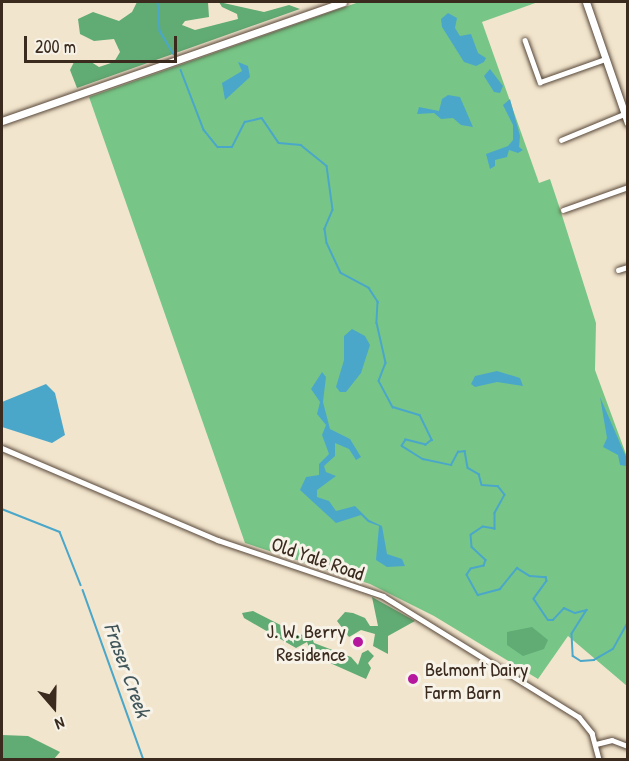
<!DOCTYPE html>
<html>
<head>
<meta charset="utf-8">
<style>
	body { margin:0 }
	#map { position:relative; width:629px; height:761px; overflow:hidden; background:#f2e5cd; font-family:"Patrick Hand",sans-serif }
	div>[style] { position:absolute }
	.green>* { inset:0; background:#77c687 }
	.forest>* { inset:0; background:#61ab74 }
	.water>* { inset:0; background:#4ba7c9 }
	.stream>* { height:1.5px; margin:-0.75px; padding:0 0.75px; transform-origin:0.75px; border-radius:0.75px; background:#4ba7c9 }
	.roads { filter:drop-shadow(0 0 2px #564638) drop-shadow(0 0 2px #564638) }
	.street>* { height:4.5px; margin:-2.25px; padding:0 2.25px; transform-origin:2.25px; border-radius:2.25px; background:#fff }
	.secondary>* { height:7px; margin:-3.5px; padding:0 3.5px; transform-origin:3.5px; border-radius:3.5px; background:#fff }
	.dots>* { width:16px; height:16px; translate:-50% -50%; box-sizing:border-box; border:3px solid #f7f3e8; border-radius:50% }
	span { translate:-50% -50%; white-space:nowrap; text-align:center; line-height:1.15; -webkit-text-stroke:6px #f7f3e8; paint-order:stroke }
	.street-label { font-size:20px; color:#3b2a1e }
	.poi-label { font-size:20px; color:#3b2a1e }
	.right { translate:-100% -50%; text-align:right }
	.left { translate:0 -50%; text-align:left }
	.water-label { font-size:21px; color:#41565a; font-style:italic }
	.frame { position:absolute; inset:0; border:3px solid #3b2a1e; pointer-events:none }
	.north { position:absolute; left:24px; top:677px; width:60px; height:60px; -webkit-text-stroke:4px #f7f3e8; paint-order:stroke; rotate:160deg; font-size:16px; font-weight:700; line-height:24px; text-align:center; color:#3b2a1e }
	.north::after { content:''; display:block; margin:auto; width:21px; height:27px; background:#3b2a1e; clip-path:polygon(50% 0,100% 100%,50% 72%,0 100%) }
	.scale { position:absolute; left:24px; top:36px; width:153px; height:27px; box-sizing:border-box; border:3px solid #3b2a1e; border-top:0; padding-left:8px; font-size:18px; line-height:21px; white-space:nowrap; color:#3b2a1e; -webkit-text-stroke:4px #f7f3e8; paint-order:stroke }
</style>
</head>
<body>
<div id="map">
	<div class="green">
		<div style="clip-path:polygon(359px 2px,538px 2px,482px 22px,539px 183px,550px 179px,560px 209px,596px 323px,595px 370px,627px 457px,627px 686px,568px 636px,538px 679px,434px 616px,370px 584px,245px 543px,89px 97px)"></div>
	</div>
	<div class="forest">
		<div style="clip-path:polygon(137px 2px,208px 2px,209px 17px,185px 21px,182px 25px,195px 30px,238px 19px,237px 14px,222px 7px,219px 2px,264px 12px,289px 5px,300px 9px,77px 88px,70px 70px,75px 60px,88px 60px,99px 67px,114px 62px,120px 52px,114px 39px,94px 41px,80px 34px,78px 19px,93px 12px,119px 21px,132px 12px)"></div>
		<div style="clip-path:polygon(372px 597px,415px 621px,388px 636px,388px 654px,373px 646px,375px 634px,361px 630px,349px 637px,337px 621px,345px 612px,353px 613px,365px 618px,370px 626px,378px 626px)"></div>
		<div style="clip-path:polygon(253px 611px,300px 635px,310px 633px,314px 643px,351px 657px,358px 665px,362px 653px,368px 650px,374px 656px,368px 663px,371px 668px,366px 679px,312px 655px,307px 642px,296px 648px,244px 618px,242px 613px)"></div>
		<div style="clip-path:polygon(532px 627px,548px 640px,544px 649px,523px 656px,507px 645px,507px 632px)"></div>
		<div style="clip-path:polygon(2px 730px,2px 735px,28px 736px,60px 752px,54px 759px,2px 759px)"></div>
	</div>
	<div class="water">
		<div style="clip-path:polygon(448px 13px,457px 18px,455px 28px,460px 36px,471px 34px,478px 53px,486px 58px,484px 62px,476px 66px,464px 62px,442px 27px,441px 19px)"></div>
		<div style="clip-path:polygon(238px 62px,248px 66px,250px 77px,225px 100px,222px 83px,242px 71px)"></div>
		<div style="clip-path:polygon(490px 69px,503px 86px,500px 93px,494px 92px,484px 76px)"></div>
		<div style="clip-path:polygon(448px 95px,460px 97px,473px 127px,461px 125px,453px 118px,441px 119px,434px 113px,417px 114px,419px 107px,439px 111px,442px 99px)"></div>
		<div style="clip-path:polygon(510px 99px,520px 136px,519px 147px,523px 150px,518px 153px,509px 150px,507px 157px,495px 160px,495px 166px,490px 169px,486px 154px,508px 146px,513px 140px,513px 125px,503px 105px)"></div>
		<div style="clip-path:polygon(352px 329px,365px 336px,370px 345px,361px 373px,346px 392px,340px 392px,336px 387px,344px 360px,344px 336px)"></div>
		<div style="clip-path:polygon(497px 371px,520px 378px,523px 386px,497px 382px,475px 387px,471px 384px,475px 376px)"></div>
		<div style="clip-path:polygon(322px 372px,326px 377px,323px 402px,330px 429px,350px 439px,361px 457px,356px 460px,349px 449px,335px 443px,335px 456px,324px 466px,326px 472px,336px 476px,317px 490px,317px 497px,329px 501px,336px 511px,355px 506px,369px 520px,382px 526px,387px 554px,402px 559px,405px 566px,387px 567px,376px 560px,379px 526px,368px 522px,361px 515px,336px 523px,300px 490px,306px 477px,319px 475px,319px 464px,329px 454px,322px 435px,326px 425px,317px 414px,320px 402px,311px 389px)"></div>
		<div style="clip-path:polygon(46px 384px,55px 393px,65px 435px,52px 443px,2px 427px,2px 402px)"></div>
		<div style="clip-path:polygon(600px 397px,627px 459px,626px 466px,620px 465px,618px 455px,603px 447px,607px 438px)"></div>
	</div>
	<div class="stream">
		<div style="left:158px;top:2px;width:29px;rotate:86deg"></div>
		<div style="left:160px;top:31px;width:27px;rotate:59deg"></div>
		<div style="left:181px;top:70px;width:64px;rotate:69deg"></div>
		<div style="left:204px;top:130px;width:22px;rotate:51deg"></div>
		<div style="left:218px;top:147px;width:14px"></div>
		<div style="left:232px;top:147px;width:28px;rotate:-63deg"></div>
		<div style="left:245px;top:122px;width:17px;rotate:-13deg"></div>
		<div style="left:262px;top:118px;width:30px;rotate:56deg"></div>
		<div style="left:279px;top:143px;width:22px;rotate:5deg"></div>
		<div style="left:301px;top:145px;width:33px;rotate:39deg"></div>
		<div style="left:327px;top:166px;width:44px;rotate:82.2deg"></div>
		<div style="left:333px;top:210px;width:21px;rotate:113deg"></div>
		<div style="left:325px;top:229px;width:14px;rotate:82deg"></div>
		<div style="left:327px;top:243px;width:33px;rotate:65deg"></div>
		<div style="left:341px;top:273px;width:32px;rotate:28deg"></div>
		<div style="left:369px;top:288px;width:17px;rotate:57deg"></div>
		<div style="left:378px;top:302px;width:21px;rotate:93deg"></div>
		<div style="left:377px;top:323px;width:41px;rotate:77.3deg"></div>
		<div style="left:386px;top:363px;width:19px;rotate:111deg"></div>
		<div style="left:379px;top:381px;width:30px;rotate:62deg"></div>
		<div style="left:393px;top:407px;width:28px;rotate:17deg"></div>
		<div style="left:420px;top:415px;width:28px;rotate:64deg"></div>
		<div style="left:432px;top:440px;width:8px;rotate:140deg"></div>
		<div style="left:426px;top:445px;width:21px;rotate:-166deg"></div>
		<div style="left:406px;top:440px;width:7px;rotate:124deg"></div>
		<div style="left:402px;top:446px;width:25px;rotate:32deg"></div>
		<div style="left:423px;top:459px;width:29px;rotate:12deg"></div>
		<div style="left:451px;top:465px;width:15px;rotate:-62deg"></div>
		<div style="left:458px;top:452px;width:7px;rotate:-8deg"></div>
		<div style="left:465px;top:451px;width:17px;rotate:80deg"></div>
		<div style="left:468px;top:468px;width:13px;rotate:29deg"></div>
		<div style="left:479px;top:474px;width:11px;rotate:75deg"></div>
		<div style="left:482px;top:485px;width:16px;rotate:4deg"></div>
		<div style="left:498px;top:486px;width:11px;rotate:52deg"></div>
		<div style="left:505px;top:495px;width:21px;rotate:119deg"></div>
		<div style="left:495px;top:513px;width:16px;rotate:90deg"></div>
		<div style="left:495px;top:529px;width:12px;rotate:-171deg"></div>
		<div style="left:483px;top:527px;width:14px;rotate:146deg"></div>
		<div style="left:471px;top:535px;width:12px;rotate:85deg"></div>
		<div style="left:472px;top:547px;width:19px;rotate:43deg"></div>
		<div style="left:486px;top:560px;width:6px;rotate:108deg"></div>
		<div style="left:484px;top:566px;width:13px;rotate:167deg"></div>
		<div style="left:471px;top:569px;width:7px;rotate:124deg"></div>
		<div style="left:467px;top:575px;width:23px;rotate:61deg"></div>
		<div style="left:478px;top:595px;width:23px;rotate:-15deg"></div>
		<div style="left:500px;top:589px;width:27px;rotate:-51deg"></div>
		<div style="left:517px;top:568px;width:15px;rotate:32deg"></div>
		<div style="left:530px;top:576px;width:16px;rotate:4deg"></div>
		<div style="left:546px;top:577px;width:4px;rotate:76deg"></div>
		<div style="left:547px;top:581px;width:22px;rotate:126deg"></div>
		<div style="left:534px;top:599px;width:25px;rotate:56deg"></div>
		<div style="left:548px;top:620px;width:5px"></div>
		<div style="left:553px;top:620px;width:16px;rotate:-47deg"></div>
		<div style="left:564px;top:608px;width:12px;rotate:24deg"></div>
		<div style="left:575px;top:613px;width:12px;rotate:-14deg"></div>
		<div style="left:587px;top:610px;width:28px;rotate:122deg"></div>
		<div style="left:572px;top:634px;width:22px;rotate:87deg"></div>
		<div style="left:573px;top:656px;width:9px;rotate:32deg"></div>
		<div style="left:581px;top:661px;width:13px;rotate:-4deg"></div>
		<div style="left:594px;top:660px;width:22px;rotate:-30deg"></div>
		<div style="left:613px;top:649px;width:31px;rotate:-61deg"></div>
		<div style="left:2px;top:509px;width:62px;rotate:21.6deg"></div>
		<div style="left:60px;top:532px;width:57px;rotate:68.4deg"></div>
		<div style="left:83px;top:590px;width:181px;rotate:70.3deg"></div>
	</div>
	<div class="roads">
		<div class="street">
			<div style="left:525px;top:40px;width:45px;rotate:70.3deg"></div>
			<div style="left:540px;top:82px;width:69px;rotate:-19.5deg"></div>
			<div style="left:561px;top:140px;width:68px;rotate:-22.4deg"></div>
			<div style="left:563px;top:210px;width:69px;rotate:-19.5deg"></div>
			<div style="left:618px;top:270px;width:10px;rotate:-17deg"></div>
			<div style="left:2px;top:448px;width:235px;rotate:23.1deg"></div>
			<div style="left:218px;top:540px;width:174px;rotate:18.7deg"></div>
			<div style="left:383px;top:596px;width:230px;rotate:31.7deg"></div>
			<div style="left:579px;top:717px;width:21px;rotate:51deg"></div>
			<div style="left:592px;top:733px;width:28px;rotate:75deg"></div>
			<div style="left:596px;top:744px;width:16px;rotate:-14deg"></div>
			<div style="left:612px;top:740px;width:17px;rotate:21deg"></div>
		</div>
		<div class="secondary">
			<div style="left:586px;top:2px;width:128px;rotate:70.9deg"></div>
			<div style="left:2px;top:121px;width:361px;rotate:-19.2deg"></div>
		</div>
	</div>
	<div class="dots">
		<div style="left:358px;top:642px;background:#b5179e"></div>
		<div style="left:413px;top:679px;background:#b5179e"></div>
	</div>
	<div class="street-label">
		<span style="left:318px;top:558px;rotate:19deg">Old Yale Road</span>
	</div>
	<div class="poi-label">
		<span class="right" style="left:346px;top:642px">J. W. Berry<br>Residence</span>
		<span class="left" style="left:425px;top:680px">Belmont Dairy<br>Farm Barn</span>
	</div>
	<div class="water-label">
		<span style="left:127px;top:670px;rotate:70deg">Fraser Creek</span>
	</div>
	<div class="frame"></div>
	<div class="north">N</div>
	<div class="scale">200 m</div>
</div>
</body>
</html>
